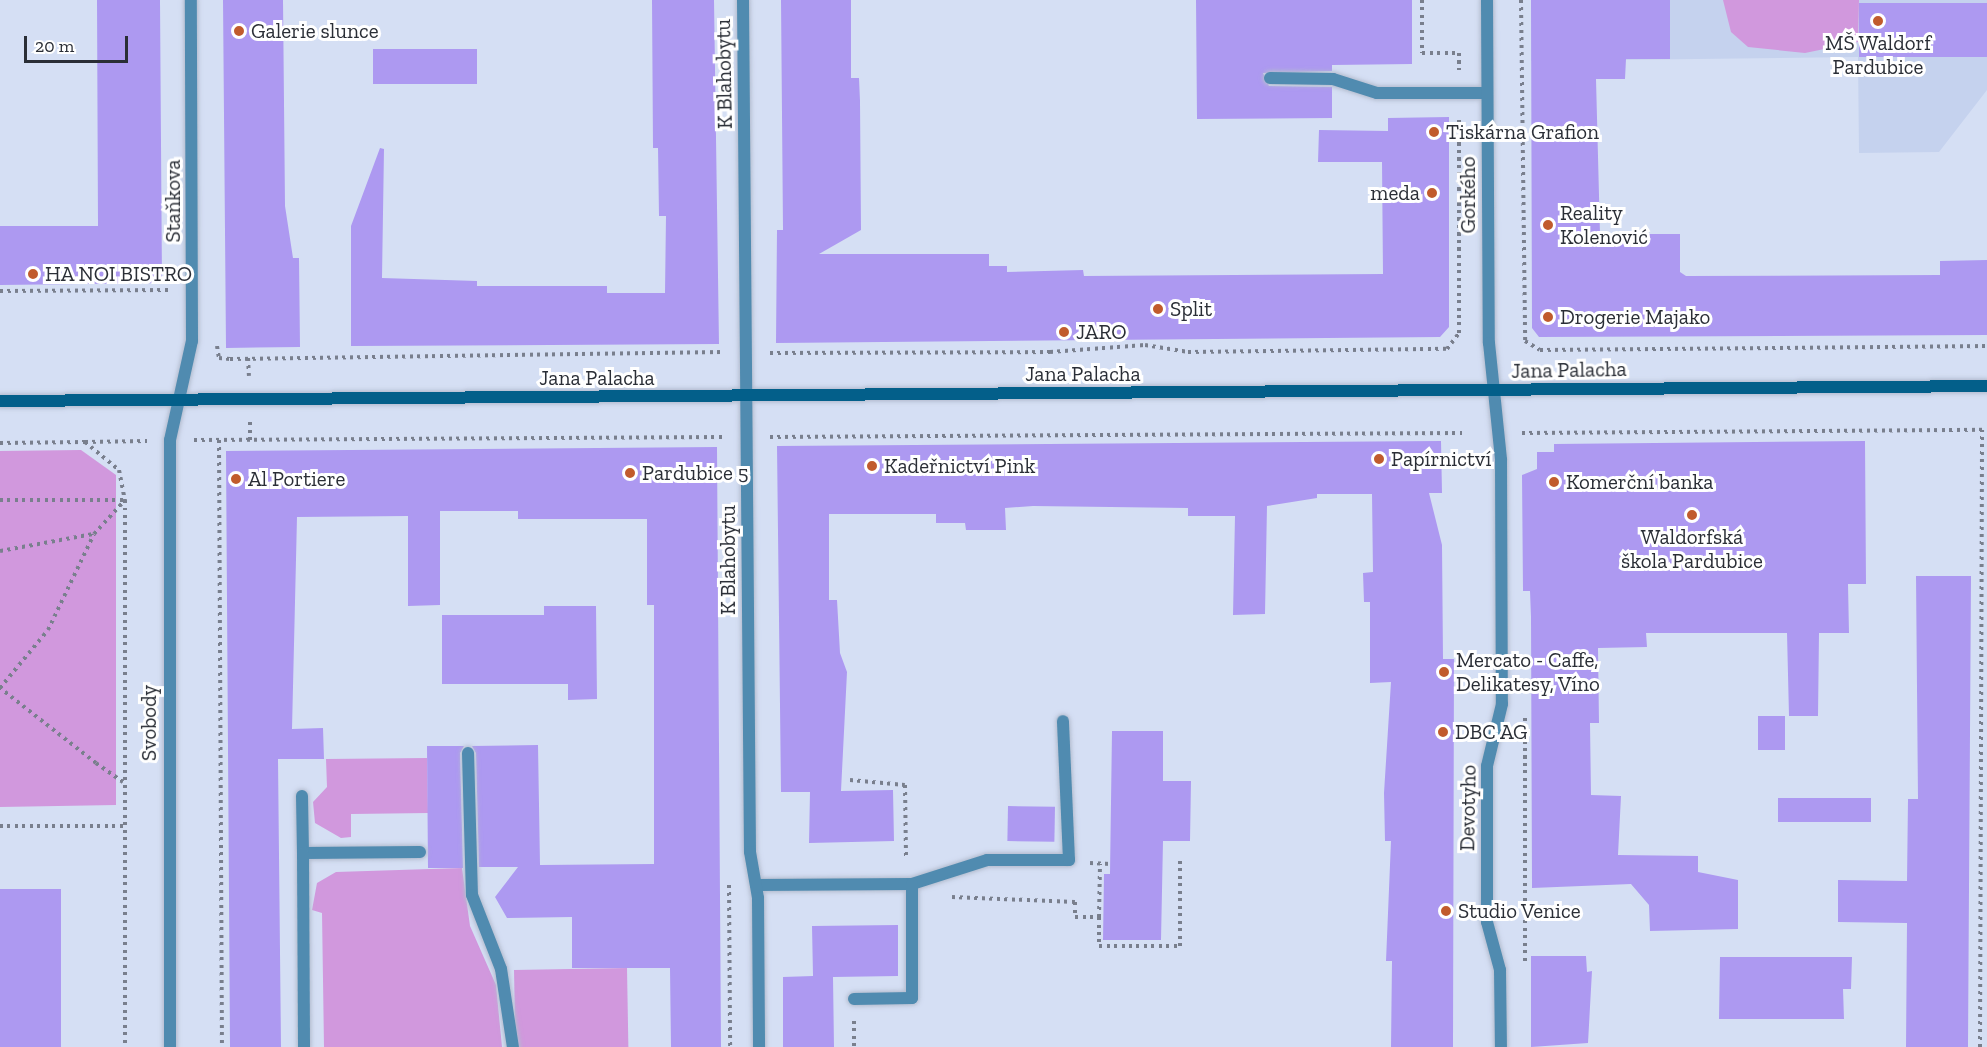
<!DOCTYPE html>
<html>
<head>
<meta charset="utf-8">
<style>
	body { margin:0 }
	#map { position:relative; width:1987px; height:1047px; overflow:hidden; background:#d5dff4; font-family:"Zilla Slab",serif }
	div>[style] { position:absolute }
	.built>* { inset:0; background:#c5d2ee }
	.green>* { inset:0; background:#d198dd; transform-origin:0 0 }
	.building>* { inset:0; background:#ad99f1; transform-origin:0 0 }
	.path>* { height:4px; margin-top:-2px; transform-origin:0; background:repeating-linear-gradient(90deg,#797f8d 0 3px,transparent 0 7.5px) }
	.roads { filter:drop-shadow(0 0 2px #b3bcce) drop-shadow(0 0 2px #b3bcce) }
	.service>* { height:12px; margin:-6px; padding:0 6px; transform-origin:6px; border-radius:6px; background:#508bb0 }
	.minor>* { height:12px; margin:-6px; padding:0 6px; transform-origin:6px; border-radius:6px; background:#508bb0 }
	.secondary>* { height:12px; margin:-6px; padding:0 6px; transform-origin:6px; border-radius:6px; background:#035f8a }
	.dots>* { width:16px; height:16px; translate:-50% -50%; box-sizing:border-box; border:3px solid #fff; border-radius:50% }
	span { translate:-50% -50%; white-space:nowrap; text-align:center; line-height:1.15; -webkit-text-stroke:6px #fff; paint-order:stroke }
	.poi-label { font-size:21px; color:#2a2e36 }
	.left { translate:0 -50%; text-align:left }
	.right { translate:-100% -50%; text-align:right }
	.street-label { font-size:21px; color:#2a2e36 }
	.scale { position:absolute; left:24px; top:36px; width:104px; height:27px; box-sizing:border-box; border:3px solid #2a2e36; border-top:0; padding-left:8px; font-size:18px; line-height:21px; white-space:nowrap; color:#2a2e36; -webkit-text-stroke:4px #fff; paint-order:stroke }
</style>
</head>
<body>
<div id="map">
	<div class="built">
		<div style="clip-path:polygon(1531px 0,1987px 0,1987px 90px,1939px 152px,1859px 153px,1858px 57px,1531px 61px)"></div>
	</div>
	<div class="green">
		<div style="clip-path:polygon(1723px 0,1859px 0,1858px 42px,1805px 53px,1748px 47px,1731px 32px)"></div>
		<div style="clip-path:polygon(81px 450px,116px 475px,116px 805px,0 807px,0 451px)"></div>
		<div style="clip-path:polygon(427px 758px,428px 813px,351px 814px,351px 837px,341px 838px,315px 823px,313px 802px,327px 787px,326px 759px)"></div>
		<div style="clip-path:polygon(462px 868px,470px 926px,496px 985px,502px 1047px,324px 1047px,322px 913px,312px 910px,317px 883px,336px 872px)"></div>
		<div style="left:627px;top:968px;width:79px;height:113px;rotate:89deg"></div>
	</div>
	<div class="building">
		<div style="clip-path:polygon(97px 0,160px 0,162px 283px,0 285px,0 226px,98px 226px)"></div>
		<div style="clip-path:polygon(223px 0,283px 0,285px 206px,293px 258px,299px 258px,300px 347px,226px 348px)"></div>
		<div style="clip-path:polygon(652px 0,714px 0,719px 344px,351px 346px,351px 226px,380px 148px,384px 149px,382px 278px,477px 281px,477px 286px,607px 286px,607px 293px,665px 293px,666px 216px,659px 216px,658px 148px,653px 148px)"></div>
		<div style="clip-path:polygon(781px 0,851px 0,851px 78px,859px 78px,860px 101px,861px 230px,819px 254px,989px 254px,989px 266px,1007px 266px,1007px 272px,1083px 270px,1084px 276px,1383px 274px,1382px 162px,1318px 162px,1319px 130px,1388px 131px,1388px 118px,1449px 117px,1449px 327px,1440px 337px,776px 343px,777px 230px,783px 230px)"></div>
		<div style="clip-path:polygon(1196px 0,1412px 0,1412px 64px,1332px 65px,1332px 71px,1263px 73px,1269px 86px,1332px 87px,1332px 118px,1197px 119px)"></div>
		<div style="clip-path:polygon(1531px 0,1670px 0,1670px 59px,1626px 59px,1625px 79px,1596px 79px,1600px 234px,1680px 234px,1680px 272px,1686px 276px,1940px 275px,1940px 261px,1987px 260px,1987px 335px,1539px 337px,1532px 328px)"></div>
		<div style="left:1859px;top:3px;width:128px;height:54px"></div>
		<div style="left:477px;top:49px;width:35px;height:104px;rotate:90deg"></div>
		<div style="clip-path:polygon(1441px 441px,1442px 493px,1429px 493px,1442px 545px,1443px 659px,1454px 659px,1453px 1047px,1391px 1047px,1392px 961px,1386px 961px,1391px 841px,1385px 841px,1384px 793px,1391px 682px,1370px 683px,1370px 602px,1364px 602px,1363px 573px,1373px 572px,1372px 494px,1317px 494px,1317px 498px,1267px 506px,1265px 614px,1233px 615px,1235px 516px,1188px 516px,1188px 508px,1033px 506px,1005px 508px,1006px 530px,966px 530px,965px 523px,936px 523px,936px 514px,829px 514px,829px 600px,837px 600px,840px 653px,847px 672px,841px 791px,893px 790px,894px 841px,809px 843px,810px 792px,781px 792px,777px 446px)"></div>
		<div style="clip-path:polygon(1865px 441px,1866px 584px,1848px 584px,1849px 633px,1819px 633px,1818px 716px,1789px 716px,1787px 633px,1646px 633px,1647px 647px,1598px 648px,1599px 723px,1590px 723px,1591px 795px,1621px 796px,1618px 855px,1698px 856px,1698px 872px,1738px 880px,1738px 929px,1650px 931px,1649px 905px,1631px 884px,1532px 888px,1531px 617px,1530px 591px,1523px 591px,1522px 475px,1537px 469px,1537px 452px,1554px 452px,1554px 444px)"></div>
		<div style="clip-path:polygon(717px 447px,721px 1047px,671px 1047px,670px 968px,572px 968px,572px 917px,507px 918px,495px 897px,518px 867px,479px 867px,476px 753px,472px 746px,538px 745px,540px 865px,654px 864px,654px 605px,647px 605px,647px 519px,518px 519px,518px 511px,440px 511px,440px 605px,408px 606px,408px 516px,297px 517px,292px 729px,323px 728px,324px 759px,278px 759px,281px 1047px,230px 1047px,226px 451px)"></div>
		<div style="clip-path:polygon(1916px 576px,1971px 576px,1968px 1047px,1906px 1047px,1907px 923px,1838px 922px,1838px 880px,1907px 881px,1908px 799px,1918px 799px)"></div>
		<div style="clip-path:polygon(544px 606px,596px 606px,597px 699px,568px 700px,568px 684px,442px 684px,442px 615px,544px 615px)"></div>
		<div style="left:1785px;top:716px;width:34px;height:27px;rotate:90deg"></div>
		<div style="clip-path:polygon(1112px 731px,1163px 731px,1163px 781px,1191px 781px,1190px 841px,1163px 841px,1161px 940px,1103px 940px,1104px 874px,1110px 874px)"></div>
		<div style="clip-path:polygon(427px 746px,464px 746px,460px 753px,463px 868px,428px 868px)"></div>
		<div style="left:1871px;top:798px;width:24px;height:93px;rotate:90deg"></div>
		<div style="left:1008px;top:806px;width:47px;height:35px;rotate:1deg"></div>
		<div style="left:61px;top:889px;width:158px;height:61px;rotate:90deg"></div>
		<div style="clip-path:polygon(898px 925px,898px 976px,833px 977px,834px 1047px,783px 1047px,783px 977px,813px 976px,812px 926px)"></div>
		<div style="clip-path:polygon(1531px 956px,1586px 956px,1587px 972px,1592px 971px,1588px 1043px,1531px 1047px)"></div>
		<div style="clip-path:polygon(1720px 957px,1852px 957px,1851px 989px,1843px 989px,1844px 1019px,1719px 1019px)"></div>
	</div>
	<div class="path">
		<div style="left:1422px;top:0;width:53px;rotate:90deg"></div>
		<div style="left:1422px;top:53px;width:37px"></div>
		<div style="left:1459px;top:53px;width:17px;rotate:90deg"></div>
		<div style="left:1521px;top:0;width:341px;rotate:89.3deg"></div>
		<div style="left:1525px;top:341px;width:17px;rotate:31deg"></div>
		<div style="left:1540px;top:350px;width:447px;rotate:-0.5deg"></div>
		<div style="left:0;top:291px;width:168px;rotate:-0.3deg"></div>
		<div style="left:217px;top:346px;width:12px;rotate:81deg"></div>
		<div style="left:219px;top:358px;width:11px;rotate:5deg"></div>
		<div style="left:230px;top:359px;width:493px;rotate:-0.8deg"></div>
		<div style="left:770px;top:353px;width:280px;rotate:-0.2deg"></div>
		<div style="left:1050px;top:352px;width:95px;rotate:-4.2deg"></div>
		<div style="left:1145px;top:345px;width:44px;rotate:9.2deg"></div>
		<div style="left:1188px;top:352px;width:259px;rotate:-0.7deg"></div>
		<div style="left:1447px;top:349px;width:20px;rotate:-53deg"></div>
		<div style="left:1459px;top:333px;width:217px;rotate:-90deg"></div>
		<div style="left:248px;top:358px;width:18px;rotate:87deg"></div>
		<div style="left:250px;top:422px;width:18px;rotate:90deg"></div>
		<div style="left:1522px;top:433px;width:465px;rotate:-0.4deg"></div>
		<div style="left:770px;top:437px;width:692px;rotate:-0.33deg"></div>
		<div style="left:194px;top:440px;width:529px;rotate:-0.32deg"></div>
		<div style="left:219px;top:440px;width:607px;rotate:89.72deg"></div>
		<div style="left:85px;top:442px;width:62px;rotate:-0.9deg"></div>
		<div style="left:0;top:443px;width:85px;rotate:-0.7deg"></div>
		<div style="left:85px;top:442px;width:44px;rotate:39.5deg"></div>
		<div style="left:119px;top:470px;width:31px;rotate:79deg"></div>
		<div style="left:125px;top:500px;width:547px;rotate:90deg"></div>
		<div style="left:0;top:500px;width:124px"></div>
		<div style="left:0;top:551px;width:96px;rotate:-10.3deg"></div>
		<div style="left:1525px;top:718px;width:247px;rotate:90deg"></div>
		<div style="left:850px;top:780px;width:55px;rotate:5.2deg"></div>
		<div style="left:905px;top:785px;width:75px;rotate:89.2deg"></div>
		<div style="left:123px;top:782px;width:33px;rotate:-145deg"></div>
		<div style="left:96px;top:763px;width:122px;rotate:-142deg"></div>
		<div style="left:0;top:688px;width:75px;rotate:-50.4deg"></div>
		<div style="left:48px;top:630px;width:106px;rotate:-64.4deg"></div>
		<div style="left:94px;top:534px;width:46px;rotate:-47.6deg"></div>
		<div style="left:0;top:826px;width:123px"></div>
		<div style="left:1090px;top:863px;width:21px;rotate:3deg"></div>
		<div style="left:729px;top:885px;width:162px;rotate:89.6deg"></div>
		<div style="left:952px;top:897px;width:123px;rotate:2.3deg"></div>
		<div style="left:1075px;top:902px;width:15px;rotate:90deg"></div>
		<div style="left:1075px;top:917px;width:24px"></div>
		<div style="left:1099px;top:917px;width:53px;rotate:-88.9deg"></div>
		<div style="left:1099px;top:917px;width:29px;rotate:90deg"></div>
		<div style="left:1099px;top:946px;width:81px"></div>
		<div style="left:1180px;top:946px;width:89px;rotate:-90deg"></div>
		<div style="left:854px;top:1021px;width:26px;rotate:90deg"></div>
		<div style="left:1980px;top:1047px;width:617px;rotate:-89.81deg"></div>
	</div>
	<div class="roads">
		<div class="service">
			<div style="left:1270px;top:78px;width:63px;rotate:0.9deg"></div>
			<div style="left:1333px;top:79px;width:46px;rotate:17.7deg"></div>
			<div style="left:1377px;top:93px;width:110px"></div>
			<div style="left:468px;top:753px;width:142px;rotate:88.4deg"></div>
			<div style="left:472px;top:895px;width:79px;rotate:68.6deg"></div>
			<div style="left:501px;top:969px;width:79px;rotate:81.3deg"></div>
			<div style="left:302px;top:796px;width:57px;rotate:89deg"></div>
			<div style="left:303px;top:853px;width:117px;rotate:-0.5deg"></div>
			<div style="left:303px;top:853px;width:194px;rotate:89.7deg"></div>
			<div style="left:756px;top:885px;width:156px;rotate:-0.4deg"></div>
			<div style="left:912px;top:884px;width:79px;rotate:-17.7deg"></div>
			<div style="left:987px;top:860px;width:82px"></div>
			<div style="left:1069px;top:860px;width:139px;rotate:-92.5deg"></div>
			<div style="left:854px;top:999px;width:58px;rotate:-1deg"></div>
			<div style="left:912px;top:998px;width:114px;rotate:-90deg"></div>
		</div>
		<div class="minor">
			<div style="left:743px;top:0;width:852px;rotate:89.53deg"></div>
			<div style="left:750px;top:852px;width:47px;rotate:80.1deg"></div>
			<div style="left:758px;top:898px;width:149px;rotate:89.6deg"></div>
			<div style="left:1487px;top:0;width:343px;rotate:89.7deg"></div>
			<div style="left:1489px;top:343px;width:118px;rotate:84.1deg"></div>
			<div style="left:1501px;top:460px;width:244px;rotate:89.8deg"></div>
			<div style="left:1502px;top:704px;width:64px;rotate:103.6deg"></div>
			<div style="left:1487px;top:766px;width:156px;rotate:90deg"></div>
			<div style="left:1487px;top:922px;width:50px;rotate:74.8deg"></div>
			<div style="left:1500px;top:970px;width:77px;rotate:89.3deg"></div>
			<div style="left:170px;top:1047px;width:607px;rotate:-90deg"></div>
			<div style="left:170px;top:440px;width:101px;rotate:-77.5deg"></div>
			<div style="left:192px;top:341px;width:341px;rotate:-90.2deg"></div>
		</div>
		<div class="secondary">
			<div style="left:0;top:401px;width:1987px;rotate:-0.43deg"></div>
		</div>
	</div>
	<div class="dots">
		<div style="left:1878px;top:21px;background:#c15b2d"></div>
		<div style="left:239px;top:31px;background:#c15b2d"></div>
		<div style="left:1434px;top:132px;background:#c15b2d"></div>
		<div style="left:1432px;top:193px;background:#c15b2d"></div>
		<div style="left:1548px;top:225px;background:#c15b2d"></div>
		<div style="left:33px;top:274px;background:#c15b2d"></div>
		<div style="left:1158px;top:309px;background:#c15b2d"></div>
		<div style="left:1548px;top:317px;background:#c15b2d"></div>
		<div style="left:1064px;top:332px;background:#c15b2d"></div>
		<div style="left:1379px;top:459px;background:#c15b2d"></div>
		<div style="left:872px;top:466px;background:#c15b2d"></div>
		<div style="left:630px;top:473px;background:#c15b2d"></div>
		<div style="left:236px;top:479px;background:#c15b2d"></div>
		<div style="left:1554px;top:482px;background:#c15b2d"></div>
		<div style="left:1692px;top:515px;background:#c15b2d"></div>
		<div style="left:1444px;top:672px;background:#c15b2d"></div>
		<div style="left:1443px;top:732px;background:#c15b2d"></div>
		<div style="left:1446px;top:911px;background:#c15b2d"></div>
	</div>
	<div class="poi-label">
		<span class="left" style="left:251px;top:31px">Galerie slunce</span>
		<span style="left:1878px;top:55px">MŠ Waldorf<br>Pardubice</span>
		<span class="left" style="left:1446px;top:132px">Tiskárna Grafion</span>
		<span class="right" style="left:1420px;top:193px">meda</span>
		<span class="left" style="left:1560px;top:225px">Reality<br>Kolenović</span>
		<span class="left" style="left:45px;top:274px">HA NOI BISTRO</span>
		<span class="left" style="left:1170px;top:309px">Split</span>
		<span class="left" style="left:1560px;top:317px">Drogerie Majako</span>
		<span class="left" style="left:1076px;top:332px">JARO</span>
		<span class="left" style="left:1391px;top:459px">Papírnictví</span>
		<span class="left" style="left:884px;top:466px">Kadeřnictví Pink</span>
		<span class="left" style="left:642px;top:473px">Pardubice 5</span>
		<span class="left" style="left:248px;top:479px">Al Portiere</span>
		<span class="left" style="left:1566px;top:482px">Komerční banka</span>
		<span style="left:1692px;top:549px">Waldorfská<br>škola Pardubice</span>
		<span class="left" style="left:1456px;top:672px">Mercato - Caffe,<br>Delikatesy, Víno</span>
		<span class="left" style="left:1455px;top:732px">DBC AG</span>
		<span class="left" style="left:1458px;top:911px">Studio Venice</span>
	</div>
	<div class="street-label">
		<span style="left:724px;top:74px;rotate:-91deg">K Blahobytu</span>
		<span style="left:1468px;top:195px;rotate:-90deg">Gorkého</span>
		<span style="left:173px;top:201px;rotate:-90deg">Staňkova</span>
		<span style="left:1569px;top:370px;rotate:-1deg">Jana Palacha</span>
		<span style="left:1083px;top:374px">Jana Palacha</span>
		<span style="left:597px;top:378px">Jana Palacha</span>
		<span style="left:728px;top:560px;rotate:-90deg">K Blahobytu</span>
		<span style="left:149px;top:723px;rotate:-90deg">Svobody</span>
		<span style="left:1468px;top:808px;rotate:-89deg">Devotyho</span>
	</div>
	<div class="scale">20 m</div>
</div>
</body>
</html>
